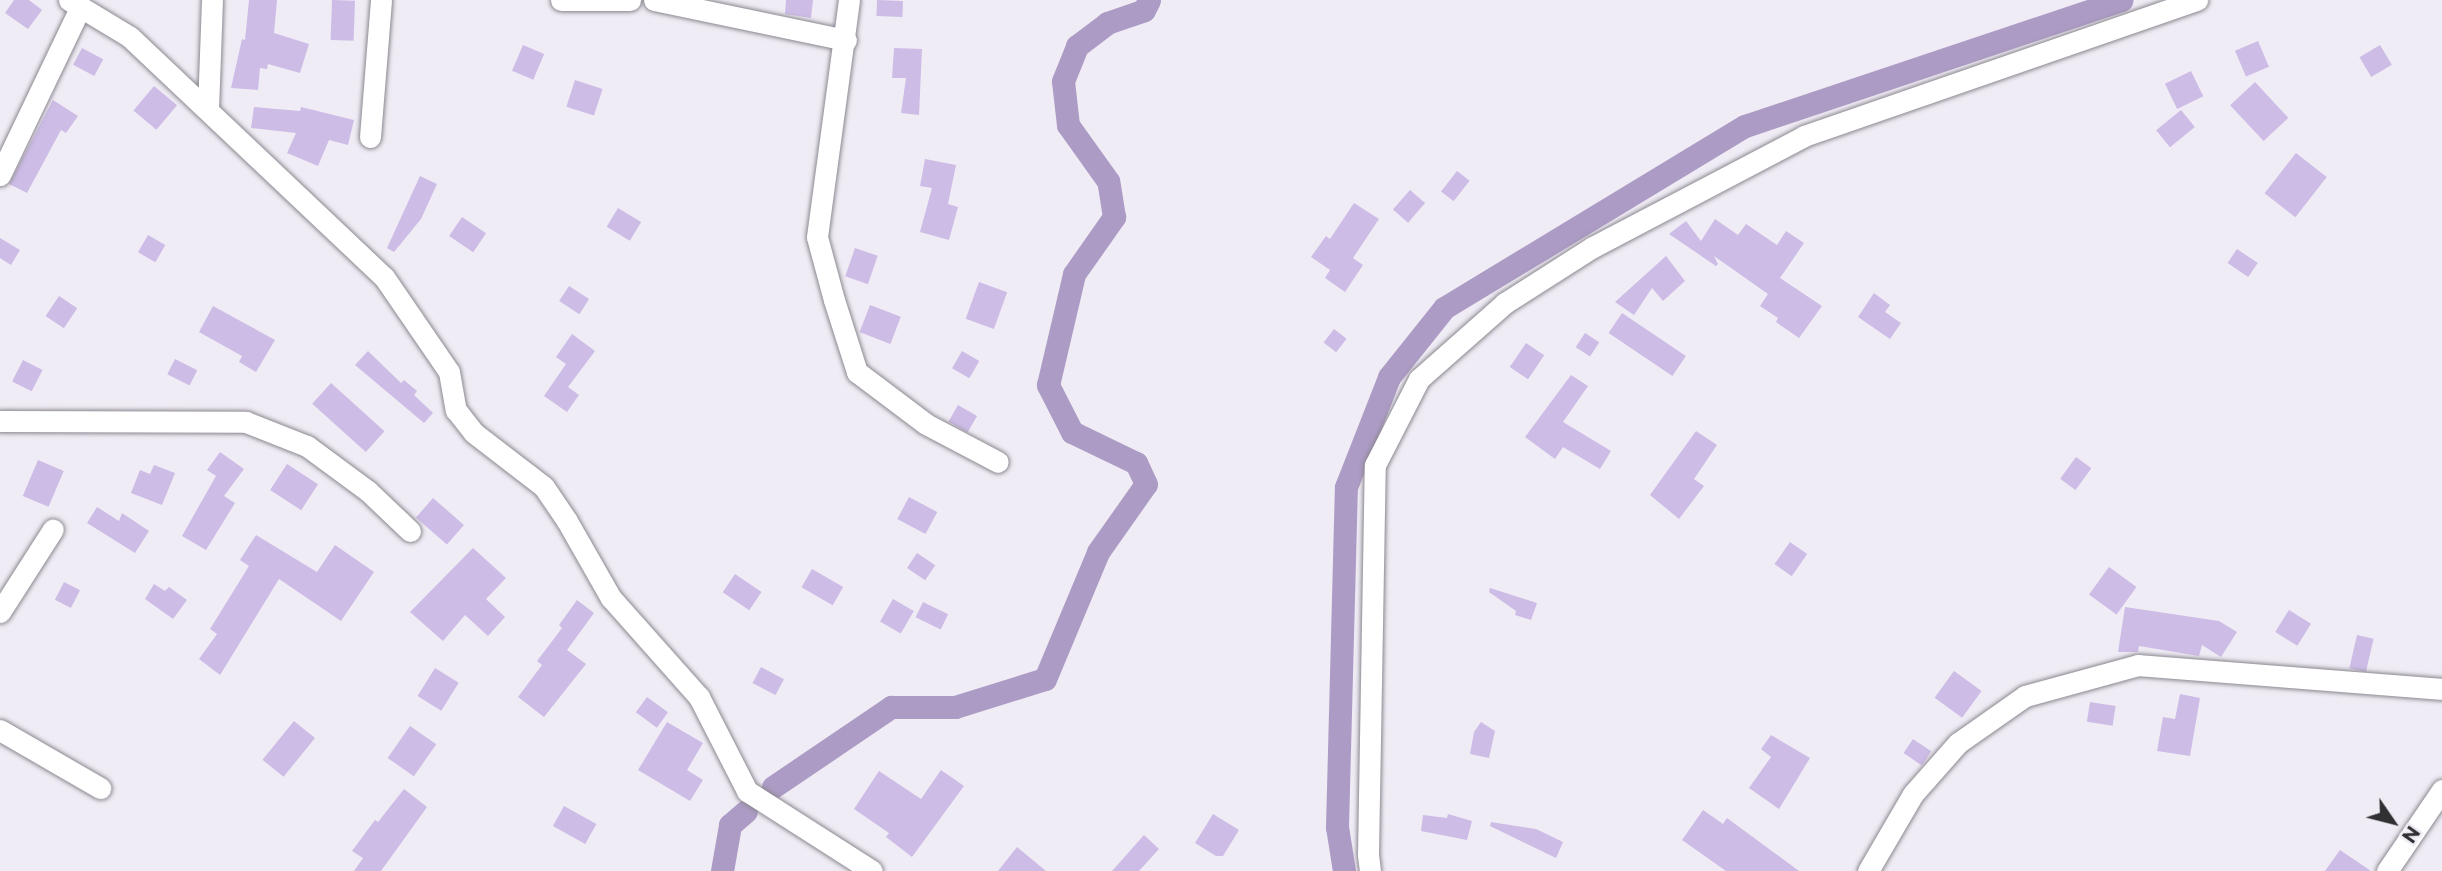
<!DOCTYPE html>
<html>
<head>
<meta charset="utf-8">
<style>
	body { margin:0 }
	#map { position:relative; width:2442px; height:871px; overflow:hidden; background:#f0ecf5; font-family:Montserrat,sans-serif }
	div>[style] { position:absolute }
	.canal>* { height:23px; margin:-11.5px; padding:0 11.5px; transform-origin:11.5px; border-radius:11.5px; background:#ac9bc4 }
	.building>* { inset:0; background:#cdbce6; transform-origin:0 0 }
	.roads { filter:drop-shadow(0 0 2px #8b8890) drop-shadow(0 0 2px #8b8890) }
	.minor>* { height:21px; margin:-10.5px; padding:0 10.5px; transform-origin:10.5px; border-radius:10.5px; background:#fff }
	span { translate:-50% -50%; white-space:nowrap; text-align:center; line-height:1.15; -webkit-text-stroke:5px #f0ecf5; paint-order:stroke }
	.north { position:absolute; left:2358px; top:787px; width:70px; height:70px; -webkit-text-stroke:5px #f0ecf5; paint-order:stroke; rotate:125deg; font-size:19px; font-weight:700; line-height:28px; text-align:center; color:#302f32 }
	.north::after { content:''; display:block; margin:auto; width:24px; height:32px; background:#302f32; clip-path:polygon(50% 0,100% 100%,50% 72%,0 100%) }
</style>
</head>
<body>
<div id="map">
	<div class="canal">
		<div style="left:773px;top:787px;width:143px;rotate:-34.1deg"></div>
		<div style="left:891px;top:707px;width:64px"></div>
		<div style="left:955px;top:707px;width:94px;rotate:-17.3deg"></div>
		<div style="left:1045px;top:679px;width:138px;rotate:-67.3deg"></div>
		<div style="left:1098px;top:552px;width:83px;rotate:-54.8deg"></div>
		<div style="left:1146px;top:484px;width:23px;rotate:-115deg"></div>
		<div style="left:1136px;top:463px;width:71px;rotate:-154.2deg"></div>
		<div style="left:1072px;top:432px;width:53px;rotate:-117.1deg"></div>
		<div style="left:1048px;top:385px;width:114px;rotate:-76.8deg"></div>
		<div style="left:1074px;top:274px;width:70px;rotate:-54.9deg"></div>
		<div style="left:1114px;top:217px;width:36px;rotate:-99deg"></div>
		<div style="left:1108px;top:181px;width:69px;rotate:-125.5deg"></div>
		<div style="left:1068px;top:125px;width:44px;rotate:-96.5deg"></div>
		<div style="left:1063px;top:81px;width:38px;rotate:-68deg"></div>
		<div style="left:1077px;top:46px;width:38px;rotate:-37deg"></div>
		<div style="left:1107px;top:23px;width:39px;rotate:-19deg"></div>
		<div style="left:1144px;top:10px;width:11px;rotate:-63deg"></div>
		<div style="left:722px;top:871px;width:47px;rotate:-80.1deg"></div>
		<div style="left:730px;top:825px;width:21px;rotate:-41deg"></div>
		<div style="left:1344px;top:871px;width:45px;rotate:-99deg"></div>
		<div style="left:1337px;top:827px;width:340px;rotate:-88.5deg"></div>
		<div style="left:1346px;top:487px;width:118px;rotate:-68.6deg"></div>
		<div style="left:1389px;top:377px;width:88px;rotate:-51.4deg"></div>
		<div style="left:1444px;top:308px;width:352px;rotate:-31.2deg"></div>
		<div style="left:1745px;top:126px;width:397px;rotate:-18.5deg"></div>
	</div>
	<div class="building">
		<div style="clip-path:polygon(14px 0,29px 0,42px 10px,28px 29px,5px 13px)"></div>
		<div style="clip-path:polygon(249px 0,277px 0,274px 33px,309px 44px,300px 73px,268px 64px,267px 69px,260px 68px,258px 90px,231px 88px,242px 39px,245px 40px)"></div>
		<div style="left:332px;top:0;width:23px;height:40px;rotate:2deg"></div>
		<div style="clip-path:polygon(786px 0,813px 0,811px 18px,785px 14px)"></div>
		<div style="left:877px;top:0;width:26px;height:16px;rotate:2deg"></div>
		<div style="left:2258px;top:41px;width:28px;height:25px;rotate:67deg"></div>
		<div style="left:523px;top:45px;width:23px;height:28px;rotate:23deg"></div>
		<div style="left:2380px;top:45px;width:23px;height:24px;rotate:59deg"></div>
		<div style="left:82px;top:48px;width:24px;height:19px;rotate:28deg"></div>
		<div style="clip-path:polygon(894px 48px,922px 49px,919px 115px,901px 113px,906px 78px,892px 78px)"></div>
		<div style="left:2191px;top:71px;width:28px;height:29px;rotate:64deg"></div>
		<div style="left:575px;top:80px;width:29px;height:28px;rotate:18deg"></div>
		<div style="left:2255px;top:82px;width:49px;height:34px;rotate:47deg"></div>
		<div style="left:154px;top:86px;width:30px;height:32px;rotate:40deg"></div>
		<div style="clip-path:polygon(53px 100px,78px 116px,66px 133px,61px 130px,27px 193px,9px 184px)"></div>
		<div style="clip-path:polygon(254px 107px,300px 111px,301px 107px,354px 120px,348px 145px,329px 140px,318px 166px,287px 153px,296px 133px,251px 128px)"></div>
		<div style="left:2181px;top:110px;width:22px;height:32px;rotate:51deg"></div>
		<div style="left:2296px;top:153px;width:39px;height:51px;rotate:38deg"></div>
		<div style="clip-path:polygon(925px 159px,956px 165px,948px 204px,958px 207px,949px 240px,920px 232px,932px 188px,920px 186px)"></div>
		<div style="left:1457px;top:171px;width:16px;height:26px;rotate:38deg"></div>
		<div style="clip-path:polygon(420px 176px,437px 184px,421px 219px,394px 252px,387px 248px)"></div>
		<div style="left:1410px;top:190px;width:20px;height:26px;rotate:41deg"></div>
		<div style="clip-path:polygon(1354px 203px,1379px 219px,1353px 258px,1363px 265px,1345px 292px,1325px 278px,1330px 270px,1311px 257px,1326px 236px,1330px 239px)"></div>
		<div style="left:618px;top:208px;width:27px;height:22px;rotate:31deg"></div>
		<div style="left:462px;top:217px;width:29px;height:23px;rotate:34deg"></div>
		<div style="clip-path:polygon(1715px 219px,1738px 235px,1746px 224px,1777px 245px,1786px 231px,1804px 243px,1780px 278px,1822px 306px,1799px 338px,1776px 322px,1778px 318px,1760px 306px,1768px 294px,1714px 256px,1718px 264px,1716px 266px,1669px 234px,1686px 221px,1701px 241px)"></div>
		<div style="left:148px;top:235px;width:20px;height:20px;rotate:30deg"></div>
		<div style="clip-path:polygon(0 238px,20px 250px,11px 265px,0 258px)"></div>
		<div style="left:855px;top:248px;width:24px;height:30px;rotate:19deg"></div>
		<div style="left:2237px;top:249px;width:25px;height:17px;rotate:34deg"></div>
		<div style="clip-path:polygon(1666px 256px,1685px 281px,1663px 301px,1652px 288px,1634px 315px,1615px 302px)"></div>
		<div style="left:979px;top:282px;width:30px;height:39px;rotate:20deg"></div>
		<div style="left:569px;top:286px;width:24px;height:18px;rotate:33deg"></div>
		<div style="clip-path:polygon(1874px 293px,1890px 305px,1885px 312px,1901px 323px,1890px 339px,1858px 317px)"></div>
		<div style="left:59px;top:296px;width:22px;height:24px;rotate:34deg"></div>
		<div style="left:870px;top:305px;width:33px;height:29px;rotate:21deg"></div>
		<div style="clip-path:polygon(213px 306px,275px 340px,256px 372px,239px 362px,242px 356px,199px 332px)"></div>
		<div style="left:1622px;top:313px;width:77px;height:24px;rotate:34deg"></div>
		<div style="left:1334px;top:329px;width:16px;height:17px;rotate:38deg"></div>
		<div style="left:1585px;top:333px;width:17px;height:17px;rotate:33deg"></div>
		<div style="clip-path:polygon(572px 334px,595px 351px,568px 387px,579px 395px,567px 412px,544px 396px,566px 364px,556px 357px)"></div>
		<div style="left:1526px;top:343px;width:22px;height:29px;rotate:34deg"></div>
		<div style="clip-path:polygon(368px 351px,401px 383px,404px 380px,417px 391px,414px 395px,433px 413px,424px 423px,355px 365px)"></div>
		<div style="left:962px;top:351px;width:20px;height:20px;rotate:30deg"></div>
		<div style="left:175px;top:359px;width:25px;height:17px;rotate:27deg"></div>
		<div style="left:23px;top:360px;width:22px;height:24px;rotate:27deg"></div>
		<div style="clip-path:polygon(1571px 375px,1588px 386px,1563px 422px,1611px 451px,1600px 469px,1563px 447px,1555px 459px,1525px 437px)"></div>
		<div style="left:331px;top:383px;width:72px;height:28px;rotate:42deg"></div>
		<div style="left:958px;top:405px;width:22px;height:19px;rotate:30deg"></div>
		<div style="clip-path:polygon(1696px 431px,1717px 445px,1694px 479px,1704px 486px,1679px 519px,1650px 495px)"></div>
		<div style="clip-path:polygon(220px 452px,244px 469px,224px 496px,235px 503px,206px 550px,182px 536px,216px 476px,207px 470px)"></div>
		<div style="left:2076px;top:457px;width:19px;height:27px;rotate:36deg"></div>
		<div style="left:38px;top:460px;width:28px;height:39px;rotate:23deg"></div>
		<div style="left:287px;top:464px;width:37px;height:31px;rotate:33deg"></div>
		<div style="clip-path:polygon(154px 465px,175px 473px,162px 505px,131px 493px,140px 470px,150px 474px)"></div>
		<div style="left:909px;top:497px;width:32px;height:25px;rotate:28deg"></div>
		<div style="left:433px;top:498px;width:41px;height:26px;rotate:41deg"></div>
		<div style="clip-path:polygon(97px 507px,119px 521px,122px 513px,149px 531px,135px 553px,87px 523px)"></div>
		<div style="clip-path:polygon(256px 535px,317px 572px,335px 545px,374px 572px,341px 621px,279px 579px,220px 675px,199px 659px,217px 634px,210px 629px,249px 566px,240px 560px)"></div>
		<div style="left:1790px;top:542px;width:21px;height:27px;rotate:35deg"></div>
		<div style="clip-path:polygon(473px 548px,506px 578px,486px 599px,505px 617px,488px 636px,465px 615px,443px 641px,410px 612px)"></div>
		<div style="left:917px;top:553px;width:22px;height:18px;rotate:34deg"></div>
		<div style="left:2109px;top:567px;width:34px;height:34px;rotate:36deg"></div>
		<div style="left:812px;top:569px;width:36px;height:21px;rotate:30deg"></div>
		<div style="left:735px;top:574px;width:32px;height:22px;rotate:34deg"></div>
		<div style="left:64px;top:582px;width:18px;height:20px;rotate:27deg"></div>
		<div style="clip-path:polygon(154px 584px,165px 591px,169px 587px,187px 600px,173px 619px,145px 599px)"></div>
		<div style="clip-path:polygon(1490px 588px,1537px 603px,1531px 620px,1515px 615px,1516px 611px,1489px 592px)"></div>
		<div style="left:893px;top:599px;width:24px;height:26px;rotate:30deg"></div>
		<div style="clip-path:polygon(577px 600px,594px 613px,567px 650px,586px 664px,544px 717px,518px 697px,542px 665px,537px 661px,562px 628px,559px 625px)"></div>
		<div style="left:923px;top:602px;width:28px;height:17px;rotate:26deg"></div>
		<div style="clip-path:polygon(2125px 607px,2219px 621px,2237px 632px,2221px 657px,2202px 645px,2199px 656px,2139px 646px,2138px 652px,2118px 652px)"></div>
		<div style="left:2289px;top:610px;width:26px;height:26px;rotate:32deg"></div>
		<div style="left:2357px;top:635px;width:17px;height:34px;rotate:13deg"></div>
		<div style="left:761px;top:667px;width:26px;height:18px;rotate:28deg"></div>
		<div style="left:435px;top:668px;width:28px;height:33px;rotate:32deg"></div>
		<div style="left:1954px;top:671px;width:34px;height:33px;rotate:36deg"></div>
		<div style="clip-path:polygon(2180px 694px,2200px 698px,2190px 756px,2157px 751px,2163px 717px,2175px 719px)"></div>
		<div style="left:647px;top:697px;width:26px;height:19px;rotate:36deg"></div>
		<div style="left:2090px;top:702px;width:26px;height:20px;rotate:9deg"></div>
		<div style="left:294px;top:721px;width:27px;height:50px;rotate:39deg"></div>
		<div style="clip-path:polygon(667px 722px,703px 743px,687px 770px,703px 780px,690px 801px,638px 770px)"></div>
		<div style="clip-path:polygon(1481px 722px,1495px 731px,1489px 758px,1470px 754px,1474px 732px)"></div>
		<div style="left:410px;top:726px;width:32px;height:39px;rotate:35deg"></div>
		<div style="clip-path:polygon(1771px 735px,1810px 758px,1779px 809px,1749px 788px,1771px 757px,1761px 749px)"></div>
		<div style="left:1913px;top:739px;width:22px;height:17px;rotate:34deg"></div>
		<div style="clip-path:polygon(941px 770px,964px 786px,912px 857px,886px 837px,889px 833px,854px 809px,879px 771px,921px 799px)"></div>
		<div style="clip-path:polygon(404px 789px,427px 807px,381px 871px,354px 871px,363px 858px,352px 851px,375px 820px,378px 822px)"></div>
		<div style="left:564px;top:806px;width:37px;height:23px;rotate:29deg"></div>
		<div style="clip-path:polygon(1703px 810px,1723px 824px,1727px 818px,1799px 871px,1726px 871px,1682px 840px)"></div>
		<div style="clip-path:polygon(1213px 814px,1239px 830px,1223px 856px,1216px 856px,1195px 843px)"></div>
		<div style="clip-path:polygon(1448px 814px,1472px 821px,1467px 840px,1421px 831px,1423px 815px,1447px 818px)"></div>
		<div style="clip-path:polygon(1491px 822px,1536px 829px,1563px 842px,1556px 858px,1490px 826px)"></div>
		<div style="clip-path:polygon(1144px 835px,1159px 849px,1139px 871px,1112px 871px)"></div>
		<div style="clip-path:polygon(1017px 847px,1046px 871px,998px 871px)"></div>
		<div style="clip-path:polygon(2340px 850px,2371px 871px,2325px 871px)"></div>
	</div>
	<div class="roads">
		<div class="minor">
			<div style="left:69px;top:0;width:71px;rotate:31.2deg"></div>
			<div style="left:130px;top:37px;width:349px;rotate:43.4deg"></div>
			<div style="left:384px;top:277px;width:115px;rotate:55.6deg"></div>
			<div style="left:449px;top:372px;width:39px;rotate:80deg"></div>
			<div style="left:456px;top:410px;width:29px;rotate:52deg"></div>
			<div style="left:474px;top:433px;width:88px;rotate:37.6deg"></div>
			<div style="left:544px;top:487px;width:41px;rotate:55.9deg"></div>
			<div style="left:567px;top:521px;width:89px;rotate:60.3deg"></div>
			<div style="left:611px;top:598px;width:132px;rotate:48.4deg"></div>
			<div style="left:699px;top:697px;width:106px;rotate:62.9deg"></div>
			<div style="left:747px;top:791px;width:148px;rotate:32.6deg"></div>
			<div style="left:561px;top:0;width:69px"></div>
			<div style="left:654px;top:0;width:196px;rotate:11.8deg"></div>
			<div style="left:849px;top:0;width:239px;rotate:97.7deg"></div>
			<div style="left:817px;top:237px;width:65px;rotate:74.9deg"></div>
			<div style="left:834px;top:300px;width:76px;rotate:72.3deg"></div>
			<div style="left:857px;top:372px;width:86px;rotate:37deg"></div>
			<div style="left:926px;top:424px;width:81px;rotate:27.8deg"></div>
			<div style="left:208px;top:109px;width:109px;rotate:-87.9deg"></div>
			<div style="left:370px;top:137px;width:137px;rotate:-85.4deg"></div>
			<div style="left:0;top:175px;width:185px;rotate:-64.4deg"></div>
			<div style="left:0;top:421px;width:246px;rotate:0.2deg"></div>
			<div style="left:246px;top:422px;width:66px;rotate:21.5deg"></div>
			<div style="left:307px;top:446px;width:76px;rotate:36.4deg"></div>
			<div style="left:368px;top:491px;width:58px;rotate:43.6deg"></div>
			<div style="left:0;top:612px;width:98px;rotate:-57.4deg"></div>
			<div style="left:0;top:730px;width:116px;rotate:30.1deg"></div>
			<div style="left:1370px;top:871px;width:17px;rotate:-97deg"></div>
			<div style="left:1368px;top:854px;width:389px;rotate:-89deg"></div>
			<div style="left:1375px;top:465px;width:97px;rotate:-62.9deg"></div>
			<div style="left:1419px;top:379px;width:115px;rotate:-41.5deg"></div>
			<div style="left:1505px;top:303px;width:104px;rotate:-32.5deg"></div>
			<div style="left:1593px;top:247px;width:238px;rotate:-27.7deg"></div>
			<div style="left:1804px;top:136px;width:416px;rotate:-19.1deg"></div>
			<div style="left:1868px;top:871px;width:89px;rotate:-59.7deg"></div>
			<div style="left:1913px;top:794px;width:68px;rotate:-48.6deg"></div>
			<div style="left:1958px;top:743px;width:82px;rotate:-35deg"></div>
			<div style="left:2025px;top:696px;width:117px;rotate:-15.3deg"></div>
			<div style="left:2138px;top:665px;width:305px;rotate:4.5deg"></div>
			<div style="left:2387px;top:871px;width:98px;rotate:-55.8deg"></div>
		</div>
	</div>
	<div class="north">N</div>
</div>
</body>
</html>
